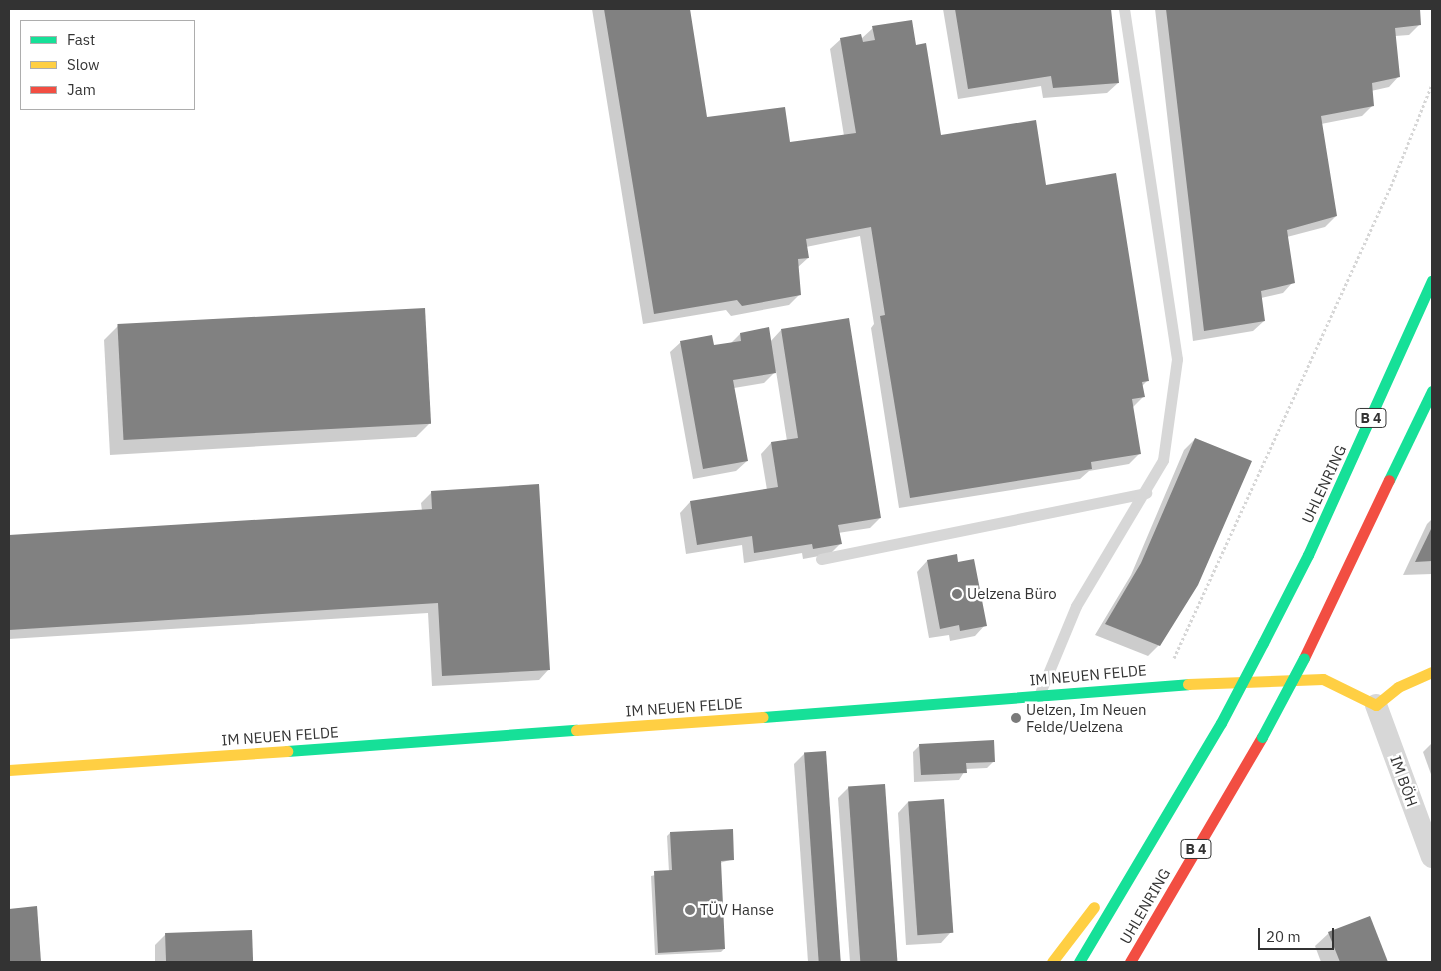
<!DOCTYPE html>
<html>
<head>
<meta charset="utf-8">
<style>
	body { margin:0 }
	#map { position:relative; width:1441px; height:971px; overflow:hidden; background:#fff; font-family:"IBM Plex Sans",sans-serif }
	div>[style] { position:absolute }
	.shadow>* { inset:0; background:#0003 }
	.building>* { inset:0; background:#818181; transform-origin:0 0 }
	.path>* { height:3px; margin-top:-1.5px; transform-origin:0; background:repeating-linear-gradient(90deg,#d6d6d6 0 2.5px,transparent 0 5px) }
	.lane>* { height:11px; margin:-5.5px; padding:0 5.5px; transform-origin:5.5px; border-radius:5.5px; background:#d7d7d7 }
	.street>* { height:22px; margin:-11px; padding:0 11px; transform-origin:11px; border-radius:11px; background:#d7d7d7 }
	.fast>* { height:11px; margin:-5.5px; padding:0 5.5px; transform-origin:5.5px; border-radius:5.5px; background:#16e098 }
	.slow>* { height:11px; margin:-5.5px; padding:0 5.5px; transform-origin:5.5px; border-radius:5.5px; background:#ffcf43 }
	.jam>* { height:11px; margin:-5.5px; padding:0 5.5px; transform-origin:5.5px; border-radius:5.5px; background:#f24e42 }
	.fast-bridge>* { height:11px; margin:-5.5px; padding:0 5.5px; transform-origin:5.5px; border-radius:5.5px; background:#16e098 }
	.dots>* { width:14px; height:14px; translate:-50% -50%; box-sizing:border-box; border:2px solid #fff; border-radius:50% }
	span { translate:-50% -50%; white-space:nowrap; text-align:center; line-height:1.15; -webkit-text-stroke:5px #fff; paint-order:stroke }
	.shield-label span { padding:1px 4px; background:#fff; border:1px solid; border-radius:4px; -webkit-text-stroke-width:0 }
	.shield-label { font-size:14px; color:#333; font-weight:700 }
	.street-label { font-size:15px; color:#333 }
	.poi-label { font-size:15px; color:#333 }
	.left { translate:0 -50%; text-align:left }
	.frame { position:absolute; inset:0; border:10px solid #333; pointer-events:none }
	.legend { position:absolute; left:20px; top:20px; width:175px; height:90px; box-sizing:border-box; background:#fff; border:1px solid #adadad; margin:0; padding:6px 9px; list-style:none; font-size:15px; color:#333 }
	.legend li { display:flex; align-items:center; gap:10px; height:25px }
	.legend b { width:25px; border:1px solid #adadad }
	.scale { position:absolute; left:1258px; top:928px; width:76px; height:22px; box-sizing:border-box; border:2px solid #333; border-top:0; padding-left:6px; font-size:15px; line-height:18px; white-space:nowrap; color:#333; -webkit-text-stroke:4px #fff; paint-order:stroke }
</style>
</head>
<body>
<div id="map">
	<div class="shadow">
		<div style="clip-path:polygon(592px 9px,688px 9px,706px 118px,789px 144px,844px 136px,830px 49px,841px 39px,861px 39px,873px 28px,915px 46px,939px 137px,1045px 186px,1148px 380px,1142px 386px,1144px 396px,1132px 408px,1140px 453px,1129px 464px,1089px 471px,1080px 479px,899px 508px,871px 328px,874px 324px,860px 236px,806px 247px,808px 258px,797px 268px,800px 294px,789px 305px,731px 316px,726px 310px,643px 324px)"></div>
		<div style="clip-path:polygon(943px 9px,1022px 9px,1023px 12px,1110px 9px,1118px 83px,1107px 93px,1043px 98px,1041px 86px,958px 99px)"></div>
		<div style="clip-path:polygon(1155px 9px,1419px 9px,1420px 24px,1409px 35px,1395px 36px,1399px 76px,1389px 87px,1371px 91px,1373px 105px,1362px 116px,1321px 124px,1336px 216px,1325px 227px,1287px 237px,1293px 282px,1283px 293px,1261px 298px,1264px 321px,1253px 331px,1193px 341px)"></div>
		<div style="clip-path:polygon(118px 326px,430px 423px,416px 437px,110px 455px,104px 340px)"></div>
		<div style="clip-path:polygon(781px 330px,880px 518px,870px 528px,838px 533px,840px 544px,830px 554px,803px 559px,802px 553px,744px 563px,742px 545px,686px 554px,680px 513px,690px 502px,767px 490px,761px 454px,771px 443px,787px 441px,776px 371px,764px 383px,734px 388px,747px 461px,736px 471px,693px 479px,670px 352px,681px 342px,713px 347px,730px 344px,740px 334px,770px 342px)"></div>
		<div style="clip-path:polygon(1195px 439px,1159px 645px,1148px 656px,1095px 635px,1131px 575px,1184px 450px)"></div>
		<div style="clip-path:polygon(432px 492px,549px 669px,539px 680px,432px 686px,428px 613px,9px 639px,9px 536px,422px 511px,421px 503px)"></div>
		<div style="clip-path:polygon(1432px 519px,1432px 574px,1403px 575px,1427px 524px)"></div>
		<div style="clip-path:polygon(927px 561px,957px 563px,985px 625px,975px 636px,950px 641px,949px 635px,929px 638px,917px 572px)"></div>
		<div style="clip-path:polygon(1432px 743px,1432px 777px,1423px 752px)"></div>
		<div style="clip-path:polygon(920px 745px,994px 761px,987px 768px,966px 769px,959px 780px,914px 782px,913px 752px)"></div>
		<div style="clip-path:polygon(825px 752px,840px 962px,808px 962px,794px 764px,804px 754px)"></div>
		<div style="clip-path:polygon(884px 785px,897px 962px,850px 962px,838px 798px,848px 788px)"></div>
		<div style="clip-path:polygon(908px 802px,951px 932px,941px 943px,906px 945px,898px 813px)"></div>
		<div style="clip-path:polygon(670px 833px,733px 859px,720px 863px,724px 949px,721px 952px,655px 955px,651px 876px,669px 872px,667px 836px)"></div>
		<div style="clip-path:polygon(36px 908px,40px 962px,9px 962px,9px 910px)"></div>
		<div style="clip-path:polygon(1369px 917px,1386px 962px,1321px 962px,1315px 946px,1329px 933px)"></div>
		<div style="clip-path:polygon(250px 931px,251px 962px,155px 962px,155px 945px,166px 934px)"></div>
	</div>
	<div class="building">
		<div style="clip-path:polygon(604px 9px,690px 9px,707px 117px,785px 107px,790px 142px,856px 133px,840px 38px,861px 34px,863px 42px,875px 40px,872px 26px,912px 20px,916px 45px,926px 43px,941px 135px,1036px 120px,1046px 185px,1116px 173px,1149px 381px,1142px 382px,1145px 397px,1132px 399px,1141px 454px,1091px 462px,1092px 469px,910px 498px,880px 316px,885px 315px,871px 227px,806px 239px,809px 258px,798px 259px,801px 295px,742px 306px,737px 300px,654px 314px)"></div>
		<div style="clip-path:polygon(955px 9px,1111px 9px,1119px 83px,1053px 88px,1051px 76px,968px 89px)"></div>
		<div style="clip-path:polygon(1166px 9px,1420px 9px,1421px 25px,1395px 28px,1400px 77px,1372px 83px,1374px 106px,1321px 116px,1337px 216px,1287px 230px,1295px 283px,1261px 291px,1265px 321px,1204px 331px)"></div>
		<div style="left:425px;top:308px;width:116px;height:308px;rotate:87deg"></div>
		<div style="clip-path:polygon(849px 318px,881px 518px,838px 525px,842px 544px,813px 549px,812px 544px,754px 553px,752px 536px,697px 545px,690px 501px,778px 487px,771px 442px,798px 438px,781px 329px)"></div>
		<div style="clip-path:polygon(769px 327px,776px 373px,733px 380px,748px 461px,703px 469px,680px 341px,712px 335px,714px 345px,741px 341px,740px 333px)"></div>
		<div style="clip-path:polygon(1195px 438px,1252px 461px,1198px 585px,1160px 646px,1105px 624px,1141px 563px)"></div>
		<div style="clip-path:polygon(539px 484px,550px 670px,442px 676px,438px 603px,9px 630px,9px 535px,432px 509px,431px 491px)"></div>
		<div style="clip-path:polygon(1432px 527px,1432px 561px,1415px 562px)"></div>
		<div style="clip-path:polygon(957px 554px,958px 562px,974px 559px,987px 626px,960px 631px,959px 625px,940px 629px,927px 560px)"></div>
		<div style="clip-path:polygon(994px 740px,995px 762px,966px 763px,967px 773px,921px 775px,919px 744px)"></div>
		<div style="left:826px;top:751px;width:212px;height:22px;rotate:86deg"></div>
		<div style="left:885px;top:784px;width:178px;height:37px;rotate:86deg"></div>
		<div style="left:944px;top:799px;width:134px;height:36px;rotate:86deg"></div>
		<div style="clip-path:polygon(733px 829px,734px 860px,721px 861px,725px 949px,658px 953px,654px 871px,672px 870px,670px 832px)"></div>
		<div style="clip-path:polygon(37px 906px,41px 962px,9px 962px,9px 909px)"></div>
		<div style="clip-path:polygon(1370px 916px,1388px 962px,1340px 962px,1328px 932px)"></div>
		<div style="left:252px;top:930px;width:32px;height:87px;rotate:88deg"></div>
	</div>
	<div class="path">
		<div style="left:1174px;top:658px;width:519px;rotate:-65.31deg"></div>
		<div style="left:1391px;top:186px;width:110px;rotate:-68.1deg"></div>
	</div>
	<div class="lane">
		<div style="left:821px;top:559px;width:332px;rotate:-11.5deg"></div>
		<div style="left:1040px;top:693px;width:94px;rotate:-67.5deg"></div>
		<div style="left:1076px;top:606px;width:170px;rotate:-59.2deg"></div>
		<div style="left:1163px;top:460px;width:102px;rotate:-82.1deg"></div>
		<div style="left:1177px;top:359px;width:354px;rotate:-98.6deg"></div>
	</div>
	<div class="street">
		<div style="left:1376px;top:705px;width:162px;rotate:69.8deg"></div>
	</div>
	<div class="fast">
		<div style="left:1389px;top:480px;width:99px;rotate:-64.2deg"></div>
		<div style="left:1263px;top:643px;width:99px;rotate:-62.9deg"></div>
		<div style="left:1308px;top:555px;width:301px;rotate:-65.7deg"></div>
		<div style="left:763px;top:717px;width:426px;rotate:-4.4deg"></div>
		<div style="left:287px;top:751px;width:290px;rotate:-4.2deg"></div>
		<div style="left:1079px;top:962px;width:278px;rotate:-59.3deg"></div>
	</div>
	<div class="slow">
		<div style="left:1188px;top:684px;width:135px;rotate:-2.1deg"></div>
		<div style="left:1323px;top:679px;width:59px;rotate:26.1deg"></div>
		<div style="left:1376px;top:705px;width:28px;rotate:-39deg"></div>
		<div style="left:1398px;top:687px;width:37px;rotate:-24deg"></div>
		<div style="left:576px;top:730px;width:187px;rotate:-4deg"></div>
		<div style="left:9px;top:770px;width:279px;rotate:-3.9deg"></div>
		<div style="left:1052px;top:962px;width:69px;rotate:-52.6deg"></div>
	</div>
	<div class="jam">
		<div style="left:1304px;top:658px;width:197px;rotate:-64.5deg"></div>
		<div style="left:1130px;top:962px;width:261px;rotate:-59.6deg"></div>
	</div>
	<div class="fast-bridge">
		<div style="left:1221px;top:723px;width:90px;rotate:-62.3deg"></div>
		<div style="left:1262px;top:737px;width:89px;rotate:-62deg"></div>
	</div>
	<div class="dots">
		<div style="left:957px;top:594px;background:#7a7a7a"></div>
		<div style="left:1016px;top:718px;background:#7a7a7a"></div>
		<div style="left:690px;top:910px;background:#7a7a7a"></div>
	</div>
	<div class="shield-label">
		<span style="left:1371px;top:418px">B 4</span>
		<span style="left:1196px;top:849px">B 4</span>
	</div>
	<div class="street-label">
		<span style="left:1324px;top:484px;rotate:-65deg">UHLENRING</span>
		<span style="left:1088px;top:675px;rotate:-5deg">IM NEUEN FELDE</span>
		<span style="left:684px;top:707px;rotate:-4deg">IM NEUEN FELDE</span>
		<span style="left:280px;top:736px;rotate:-4deg">IM NEUEN FELDE</span>
		<span style="left:1404px;top:781px;rotate:70deg">IM BÖH</span>
		<span style="left:1145px;top:906px;rotate:-60deg">UHLENRING</span>
	</div>
	<div class="poi-label">
		<span class="left" style="left:967px;top:594px">Uelzena Büro</span>
		<span class="left" style="left:1026px;top:718px">Uelzen, Im Neuen<br>Felde/Uelzena</span>
		<span class="left" style="left:700px;top:910px">TÜV Hanse</span>
	</div>
	<div class="frame"></div>
	<ul class="legend">
	<li><b style="height:6px;background:#16e098"></b>Fast</li>
	<li><b style="height:6px;background:#ffcf43"></b>Slow</li>
	<li><b style="height:6px;background:#f24e42"></b>Jam</li>
	</ul>
	<div class="scale">20 m</div>
</div>
</body>
</html>
